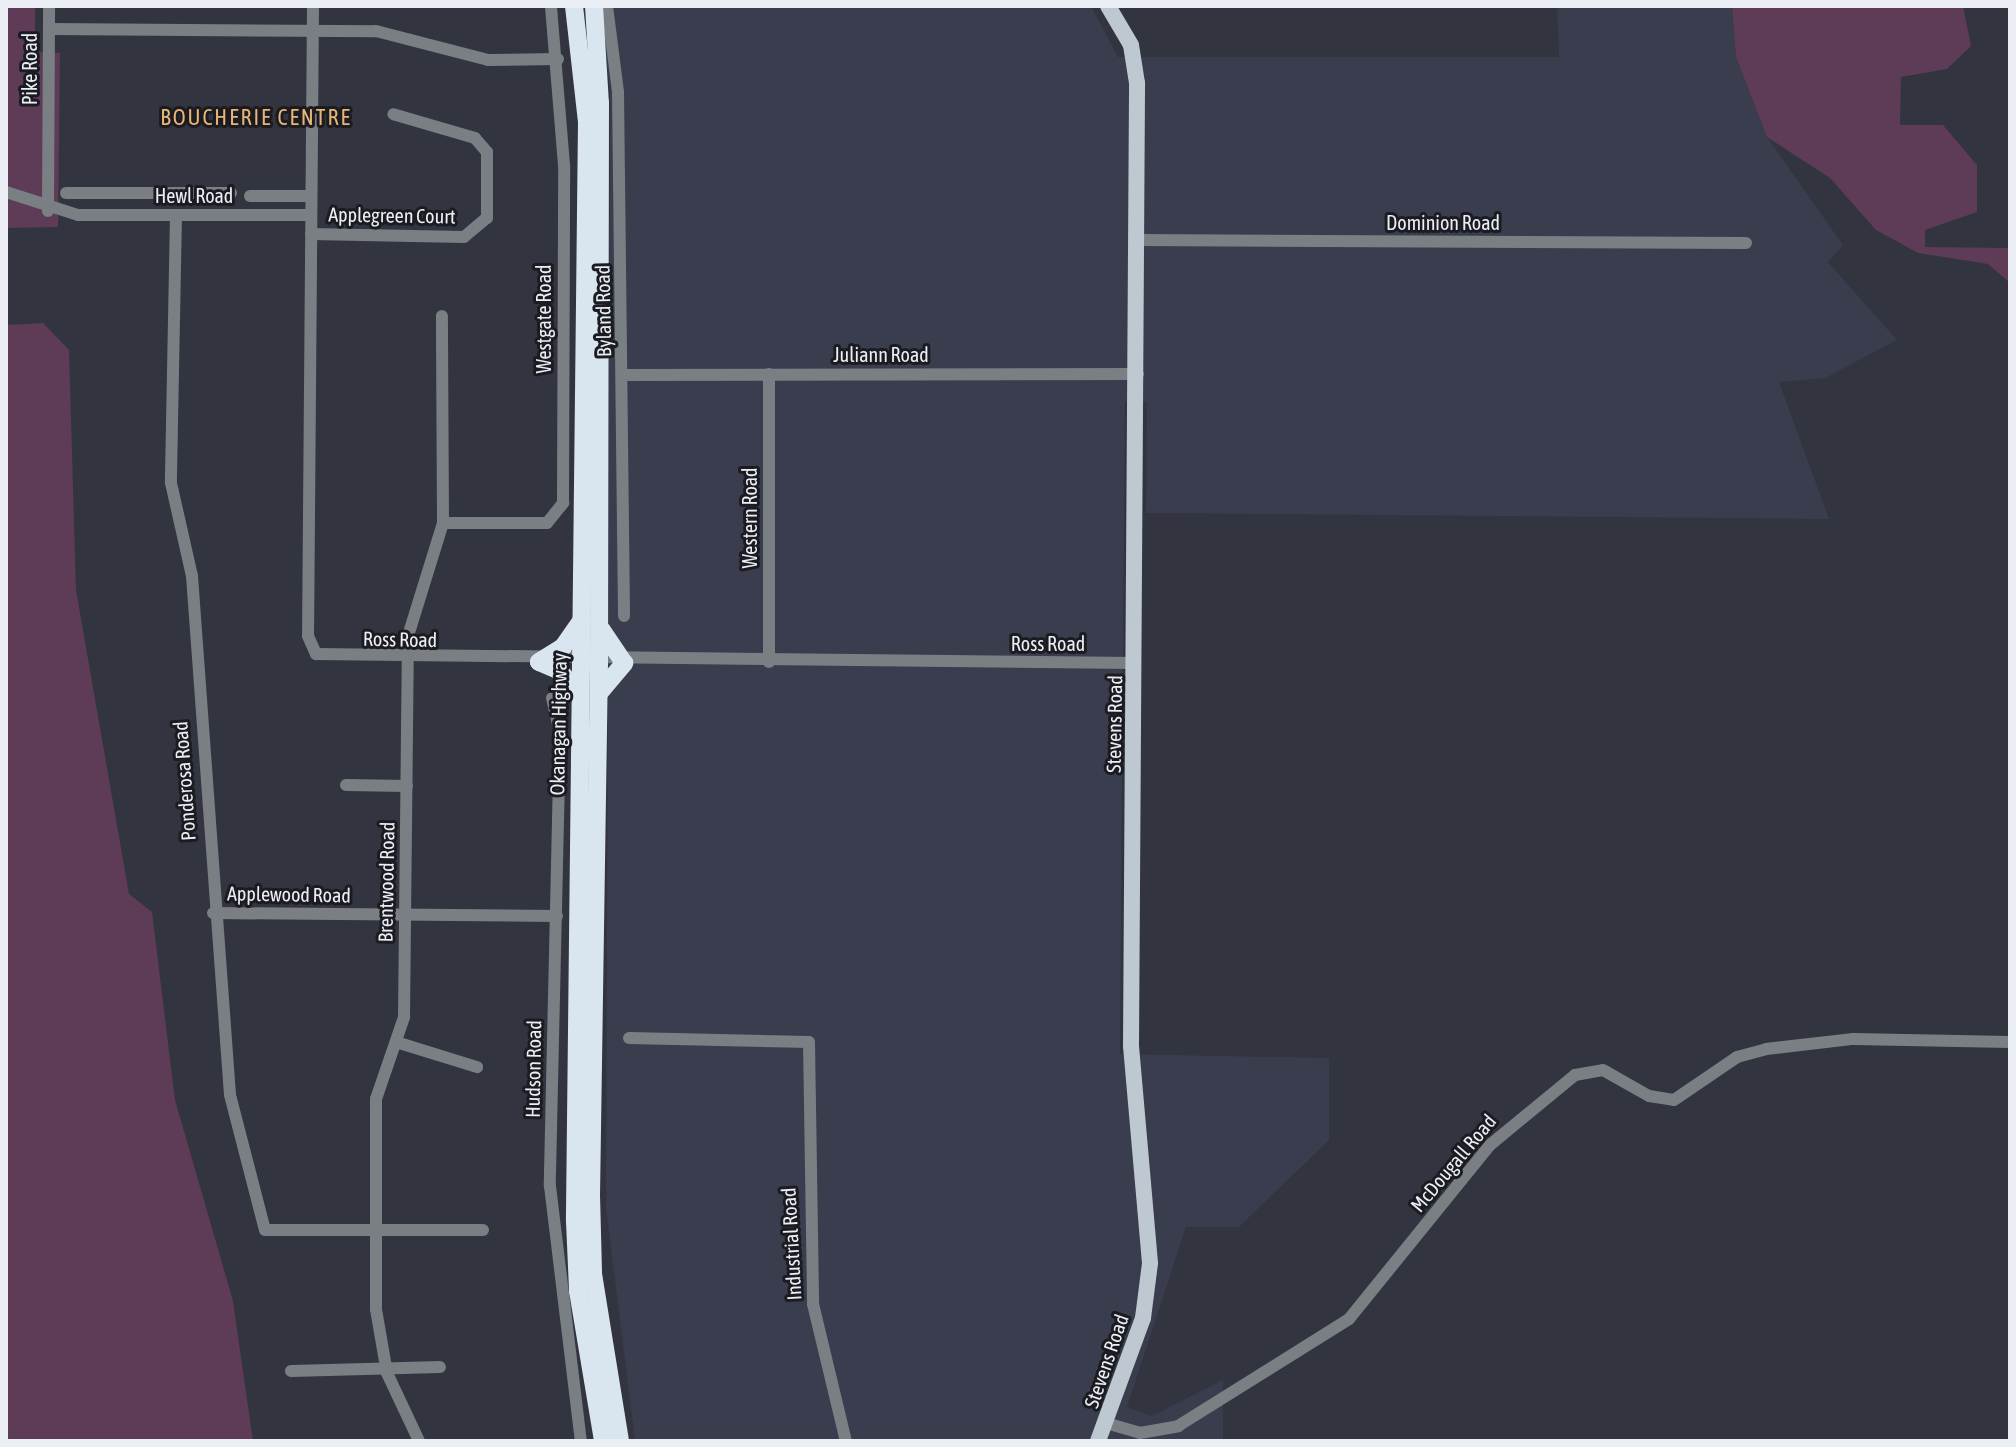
<!DOCTYPE html>
<html>
<head>
<meta charset="utf-8">
<style>
	body { margin:0 }
	#map { position:relative; width:2016px; height:1447px; overflow:hidden; background:#32343f; font-family:"Asap Condensed",sans-serif }
	div>[style] { position:absolute }
	.built>* { inset:0; background:#393d4d }
	.green>* { inset:0; background:#5e3b56 }
	.minor>* { height:12px; margin:-6px; padding:0 6px; transform-origin:6px; border-radius:6px; background:#7a7f83 }
	.major>* { height:16px; margin:-8px; padding:0 8px; transform-origin:8px; border-radius:8px; background:#bec8d0 }
	.highway>* { height:18px; margin:-9px; padding:0 9px; transform-origin:9px; border-radius:9px; background:#d9e5ef }
	span { translate:-50% -50%; white-space:nowrap; text-align:center; line-height:1.15; -webkit-text-stroke:6px #1b1c21; paint-order:stroke }
	.street-label { font-size:20px; color:#eceef5 }
	.neighbourhood-label { font-size:22px; color:#eab677; letter-spacing:2px }
	.frame { position:absolute; inset:0; border:8px solid #eceef5; pointer-events:none }
</style>
</head>
<body>
<div id="map">
	<div class="built">
		<div style="clip-path:polygon(601px 6px,1091px 6px,1118px 57px,1559px 57px,1557px 6px,1732px 6px,1736px 57px,1767px 137px,1843px 245px,1828px 262px,1897px 340px,1825px 378px,1779px 382px,1829px 519px,1146px 513px,1147px 402px,1125px 402px,1120px 1054px,1329px 1058px,1329px 1140px,1239px 1227px,1186px 1227px,1127px 1407px,1152px 1416px,1223px 1380px,1223px 1441px,635px 1441px,606px 1208px,610px 94px)"></div>
	</div>
	<div class="green">
		<div style="clip-path:polygon(6px 6px,35px 6px,35px 52px,60px 53px,58px 227px,6px 228px)"></div>
		<div style="clip-path:polygon(1732px 6px,1963px 6px,1971px 46px,1947px 69px,1901px 77px,1900px 125px,1943px 125px,1977px 165px,1977px 212px,1925px 230px,1925px 247px,2010px 248px,2010px 283px,1988px 264px,1918px 253px,1876px 230px,1830px 178px,1767px 137px,1736px 57px)"></div>
		<div style="clip-path:polygon(43px 323px,69px 350px,76px 590px,129px 894px,152px 912px,175px 1100px,233px 1301px,253px 1441px,6px 1441px,6px 325px)"></div>
	</div>
	<div class="minor">
		<div style="left:313px;top:6px;width:630px;rotate:90.45deg"></div>
		<div style="left:308px;top:636px;width:20px;rotate:66deg"></div>
		<div style="left:316px;top:654px;width:818px;rotate:0.63deg"></div>
		<div style="left:607px;top:6px;width:87px;rotate:82.7deg"></div>
		<div style="left:618px;top:92px;width:524px;rotate:89.34deg"></div>
		<div style="left:49px;top:29px;width:327px;rotate:0.4deg"></div>
		<div style="left:376px;top:31px;width:116px;rotate:14.5deg"></div>
		<div style="left:488px;top:60px;width:70px;rotate:-0.8deg"></div>
		<div style="left:6px;top:192px;width:76px;rotate:17.7deg"></div>
		<div style="left:78px;top:215px;width:232px"></div>
		<div style="left:66px;top:193px;width:165px"></div>
		<div style="left:250px;top:196px;width:60px"></div>
		<div style="left:48px;top:211px;width:205px;rotate:-89.7deg"></div>
		<div style="left:176px;top:215px;width:268px;rotate:91.1deg"></div>
		<div style="left:171px;top:483px;width:95px;rotate:77.3deg"></div>
		<div style="left:192px;top:576px;width:520px;rotate:85.81deg"></div>
		<div style="left:230px;top:1095px;width:139px;rotate:75.5deg"></div>
		<div style="left:265px;top:1230px;width:218px"></div>
		<div style="left:311px;top:234px;width:153px;rotate:1.1deg"></div>
		<div style="left:464px;top:237px;width:30px;rotate:-40deg"></div>
		<div style="left:487px;top:218px;width:66px;rotate:-90deg"></div>
		<div style="left:487px;top:152px;width:18px;rotate:-131deg"></div>
		<div style="left:475px;top:138px;width:85px;rotate:-163.7deg"></div>
		<div style="left:1138px;top:240px;width:608px;rotate:0.28deg"></div>
		<div style="left:625px;top:375px;width:513px;rotate:-0.11deg"></div>
		<div style="left:443px;top:523px;width:104px"></div>
		<div style="left:547px;top:523px;width:26px;rotate:-51deg"></div>
		<div style="left:563px;top:503px;width:338px;rotate:-89.8deg"></div>
		<div style="left:564px;top:165px;width:160px;rotate:-94.7deg"></div>
		<div style="left:769px;top:662px;width:288px;rotate:-90deg"></div>
		<div style="left:552px;top:698px;width:35px;rotate:77deg"></div>
		<div style="left:560px;top:732px;width:454px;rotate:91.3deg"></div>
		<div style="left:550px;top:1186px;width:257px;rotate:83.1deg"></div>
		<div style="left:346px;top:785px;width:61px;rotate:0.9deg"></div>
		<div style="left:213px;top:913px;width:344px;rotate:0.5deg"></div>
		<div style="left:629px;top:1038px;width:180px;rotate:1.3deg"></div>
		<div style="left:809px;top:1042px;width:262px;rotate:89.1deg"></div>
		<div style="left:813px;top:1304px;width:141px;rotate:76.5deg"></div>
		<div style="left:396px;top:1042px;width:85px;rotate:17.2deg"></div>
		<div style="left:291px;top:1371px;width:149px;rotate:-1.5deg"></div>
		<div style="left:1106px;top:1423px;width:35px;rotate:16deg"></div>
		<div style="left:1140px;top:1433px;width:39px;rotate:-10deg"></div>
		<div style="left:1178px;top:1426px;width:202px;rotate:-32deg"></div>
		<div style="left:1349px;top:1319px;width:224px;rotate:-51deg"></div>
		<div style="left:1490px;top:1145px;width:110px;rotate:-39.5deg"></div>
		<div style="left:1575px;top:1075px;width:28px;rotate:-10deg"></div>
		<div style="left:1603px;top:1070px;width:53px;rotate:29.5deg"></div>
		<div style="left:1649px;top:1096px;width:25px;rotate:9deg"></div>
		<div style="left:1674px;top:1100px;width:76px;rotate:-34.3deg"></div>
		<div style="left:1737px;top:1057px;width:30px;rotate:-15deg"></div>
		<div style="left:1766px;top:1049px;width:88px;rotate:-6.6deg"></div>
		<div style="left:1853px;top:1039px;width:157px;rotate:1.1deg"></div>
		<div style="left:419px;top:1441px;width:75px;rotate:-115.2deg"></div>
		<div style="left:387px;top:1373px;width:65px;rotate:-99.8deg"></div>
		<div style="left:376px;top:1309px;width:210px;rotate:-90deg"></div>
		<div style="left:376px;top:1099px;width:87px;rotate:-71.1deg"></div>
		<div style="left:404px;top:1017px;width:381px;rotate:-89.4deg"></div>
		<div style="left:408px;top:636px;width:118px;rotate:-72.8deg"></div>
		<div style="left:443px;top:523px;width:207px;rotate:-90.3deg"></div>
	</div>
	<div class="major">
		<div style="left:1098px;top:1441px;width:131px;rotate:-69.9deg"></div>
		<div style="left:1143px;top:1318px;width:55px;rotate:-82.7deg"></div>
		<div style="left:1150px;top:1263px;width:218px;rotate:-95deg"></div>
		<div style="left:1131px;top:1046px;width:963px;rotate:-89.64deg"></div>
		<div style="left:1137px;top:83px;width:38px;rotate:-99deg"></div>
		<div style="left:1131px;top:45px;width:45px;rotate:-120.5deg"></div>
	</div>
	<div class="highway">
		<div style="left:574px;top:6px;width:116px;rotate:83.6deg"></div>
		<div style="left:587px;top:121px;width:1100px;rotate:90.63deg"></div>
		<div style="left:575px;top:1221px;width:70px;rotate:87.5deg"></div>
		<div style="left:578px;top:1291px;width:152px;rotate:80.5deg"></div>
		<div style="left:594px;top:6px;width:97px;rotate:86.5deg"></div>
		<div style="left:600px;top:103px;width:560px;rotate:90.1deg"></div>
		<div style="left:599px;top:663px;width:532px;rotate:90.86deg"></div>
		<div style="left:591px;top:1195px;width:79px;rotate:88.5deg"></div>
		<div style="left:593px;top:1274px;width:169px;rotate:80.8deg"></div>
		<div style="left:539px;top:662px;width:28px;rotate:-32deg"></div>
		<div style="left:563px;top:647px;width:32px;rotate:-55deg"></div>
		<div style="left:539px;top:662px;width:23px;rotate:23deg"></div>
		<div style="left:560px;top:671px;width:33px;rotate:52deg"></div>
		<div style="left:600px;top:692px;width:38px;rotate:-50deg"></div>
		<div style="left:624px;top:663px;width:40px;rotate:-124deg"></div>
	</div>
	<div class="street-label">
		<span style="left:29px;top:69px;rotate:-90deg">Pike Road</span>
		<span style="left:194px;top:195px">Hewl Road</span>
		<span style="left:392px;top:215px;rotate:1deg">Applegreen Court</span>
		<span style="left:1443px;top:222px">Dominion Road</span>
		<span style="left:603px;top:311px;rotate:-91deg">Byland Road</span>
		<span style="left:543px;top:319px;rotate:-90deg">Westgate Road</span>
		<span style="left:881px;top:354px">Juliann Road</span>
		<span style="left:749px;top:518px;rotate:-90deg">Western Road</span>
		<span style="left:400px;top:639px;rotate:1deg">Ross Road</span>
		<span style="left:1048px;top:643px">Ross Road</span>
		<span style="left:558px;top:724px;rotate:-89deg">Okanagan Highway</span>
		<span style="left:1114px;top:724px;rotate:-89deg">Stevens Road</span>
		<span style="left:184px;top:781px;rotate:-94deg">Ponderosa Road</span>
		<span style="left:386px;top:882px;rotate:-89deg">Brentwood Road</span>
		<span style="left:289px;top:894px;rotate:1deg">Applewood Road</span>
		<span style="left:533px;top:1069px;rotate:-89deg">Hudson Road</span>
		<span style="left:1453px;top:1163px;rotate:-50deg">McDougall Road</span>
		<span style="left:791px;top:1244px;rotate:-93deg">Industrial Road</span>
		<span style="left:1106px;top:1361px;rotate:-71deg">Stevens Road</span>
	</div>
	<div class="neighbourhood-label">
		<span style="left:256px;top:118px">BOUCHERIE CENTRE</span>
	</div>
	<div class="frame"></div>
</div>
</body>
</html>
